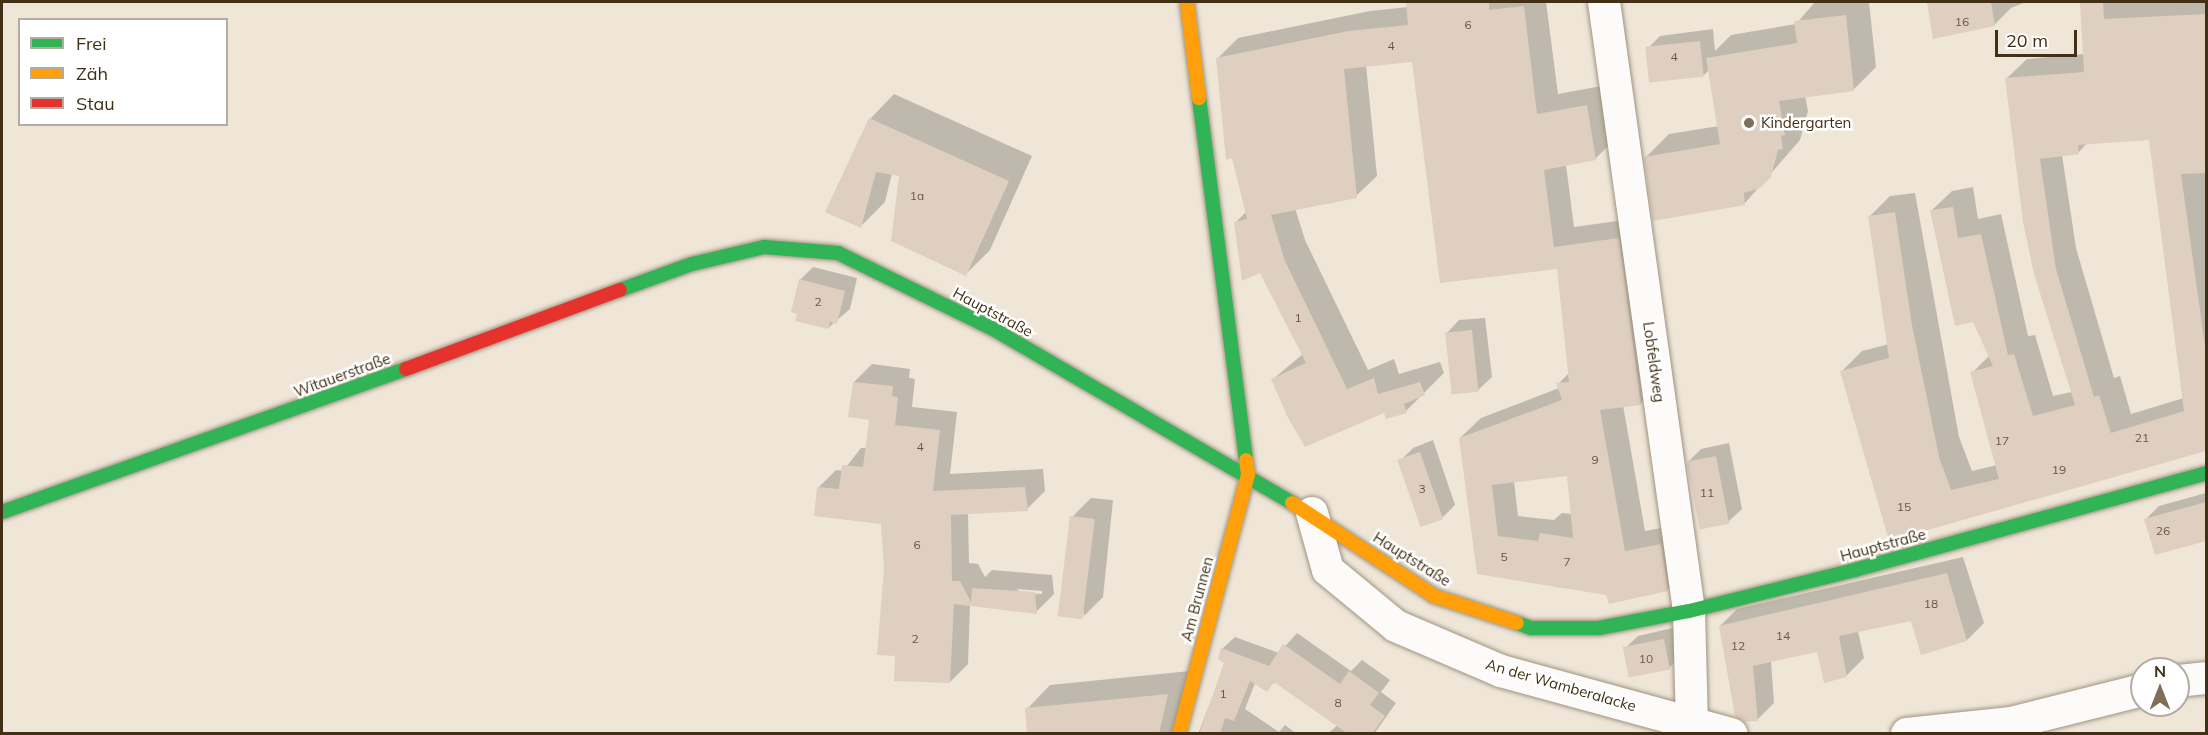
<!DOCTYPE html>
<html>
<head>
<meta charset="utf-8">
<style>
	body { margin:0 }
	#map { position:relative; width:2208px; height:735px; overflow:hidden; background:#efe6d8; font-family:Mulish,sans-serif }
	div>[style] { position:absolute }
	.shadow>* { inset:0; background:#0003 }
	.building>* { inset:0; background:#dfcfc0; transform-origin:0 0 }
	.roads { filter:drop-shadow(0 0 2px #9f9480) drop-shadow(0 0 2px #9f9480) }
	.street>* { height:32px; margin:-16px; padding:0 16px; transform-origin:16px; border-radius:16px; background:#fdfbf9 }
	.fast>* { height:14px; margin:-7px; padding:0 7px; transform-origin:7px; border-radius:7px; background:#30b455 }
	.slow>* { height:14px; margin:-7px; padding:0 7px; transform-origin:7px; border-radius:7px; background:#ff9f0a }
	.jam>* { height:14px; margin:-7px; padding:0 7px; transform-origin:7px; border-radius:7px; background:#e5322d }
	.dots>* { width:16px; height:16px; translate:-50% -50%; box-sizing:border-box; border:3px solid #fff; border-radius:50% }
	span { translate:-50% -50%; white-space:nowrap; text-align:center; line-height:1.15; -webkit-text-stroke:5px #fff; paint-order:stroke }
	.number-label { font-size:12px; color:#695840 }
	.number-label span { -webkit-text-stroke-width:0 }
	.poi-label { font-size:15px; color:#413015 }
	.left { translate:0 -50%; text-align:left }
	.street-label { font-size:15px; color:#413015 }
	.frame { position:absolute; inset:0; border:3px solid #413015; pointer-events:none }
	.legend { position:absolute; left:18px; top:18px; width:210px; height:108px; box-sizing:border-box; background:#fff; border:2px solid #b3aca1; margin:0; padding:8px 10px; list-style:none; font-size:18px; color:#413015 }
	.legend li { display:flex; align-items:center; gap:12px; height:30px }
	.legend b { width:30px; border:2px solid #b3aca1 }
	.north { position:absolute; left:2130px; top:657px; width:60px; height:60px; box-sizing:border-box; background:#fff; border:2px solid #b3aca1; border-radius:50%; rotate:0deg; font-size:16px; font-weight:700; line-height:24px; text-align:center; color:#413015 }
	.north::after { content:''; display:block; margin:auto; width:21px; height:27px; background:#7e7059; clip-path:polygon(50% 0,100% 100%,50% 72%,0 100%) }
	.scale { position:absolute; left:1995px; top:30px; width:82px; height:27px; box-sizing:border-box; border:3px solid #413015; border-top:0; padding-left:8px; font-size:18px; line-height:21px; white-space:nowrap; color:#413015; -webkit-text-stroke:4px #fff; paint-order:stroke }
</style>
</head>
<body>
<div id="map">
	<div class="shadow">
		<div style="clip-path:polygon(evenodd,1408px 2px,1546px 2px,1558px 94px,1607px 85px,1616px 138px,1595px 159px,1566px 165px,1574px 227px,1639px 218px,1661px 383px,1641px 403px,1623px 405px,1645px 531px,1682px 524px,1688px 569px,1667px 590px,1607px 594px,1478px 572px,1460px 438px,1481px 418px,1559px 388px,1558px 384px,1570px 372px,1558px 268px,1414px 61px,1366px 65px,1377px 176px,1356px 196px,1295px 208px,1305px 240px,1368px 370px,1394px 359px,1399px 374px,1440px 362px,1444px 373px,1406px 411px,1385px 411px,1273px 379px,1303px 354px,1236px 222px,1247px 211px,1217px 59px,1238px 38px,1370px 11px,1408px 7px,1408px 2px,1569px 474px,1572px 514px,1562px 513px,1554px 520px,1518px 516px,1514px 481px,1569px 474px)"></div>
		<div style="clip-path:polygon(1815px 2px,1869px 2px,1876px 67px,1853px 90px,1805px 96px,1808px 111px,1800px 140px,1745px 203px,1645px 158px,1669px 134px,1719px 126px,1710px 69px,1704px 75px,1647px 49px,1660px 36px,1713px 29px,1715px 51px,1731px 35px,1796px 24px)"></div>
		<div style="clip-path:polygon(1929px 2px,2026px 2px,2011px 8px,1994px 25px,1934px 37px)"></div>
		<div style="clip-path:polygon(evenodd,2081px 2px,2206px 2px,2206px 448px,1890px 539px,1842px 371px,1862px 351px,1889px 344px,1869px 217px,1890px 196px,1915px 193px,1959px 437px,1972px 471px,1997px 465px,1972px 373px,1990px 355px,1931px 211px,1952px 191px,1973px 187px,1978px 219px,2001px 214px,2028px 336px,2035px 335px,2053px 396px,2072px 392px,2006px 79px,2027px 59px,2084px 54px,2081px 2px,2151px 139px,2184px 398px,2131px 414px,2120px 376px,2114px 378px,2076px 248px,2062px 155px,2078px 153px,2088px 142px,2151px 139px)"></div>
		<div style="clip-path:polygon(894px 94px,1032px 156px,990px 250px,966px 274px,900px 175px,892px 173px,885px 202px,861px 226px,870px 119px)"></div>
		<div style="clip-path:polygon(813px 267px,857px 278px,850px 309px,828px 328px,800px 280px)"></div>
		<div style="clip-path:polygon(1485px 318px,1492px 377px,1478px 390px,1446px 334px,1459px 320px)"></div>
		<div style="clip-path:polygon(evenodd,872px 364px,910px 369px,909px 378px,915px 379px,912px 407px,957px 412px,950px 474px,1043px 469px,1045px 491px,1027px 509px,968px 513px,969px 563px,978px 564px,985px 577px,992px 570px,1052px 575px,1054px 594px,1036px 612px,970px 605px,968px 664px,950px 682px,896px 654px,883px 522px,818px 488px,836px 470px,843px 471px,861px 448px,867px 448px,870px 418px,854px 382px,872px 364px,1016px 589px,1042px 591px,1042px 594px,1023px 593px,1016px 589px)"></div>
		<div style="clip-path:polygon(1433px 440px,1455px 505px,1442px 518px,1400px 461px,1413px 448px)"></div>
		<div style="clip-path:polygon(1729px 443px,1742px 509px,1728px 522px,1688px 462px,1701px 449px)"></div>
		<div style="clip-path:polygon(2206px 493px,2206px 539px,2156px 553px,2146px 519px,2159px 506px)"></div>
		<div style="clip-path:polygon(1091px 498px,1113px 500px,1103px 597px,1084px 616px,1072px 517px)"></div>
		<div style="clip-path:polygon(1963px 557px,1984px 623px,1967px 640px,1912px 619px,1858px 631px,1864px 658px,1847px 675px,1825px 681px,1818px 650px,1771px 661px,1774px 703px,1757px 720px,1720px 626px,1737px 609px)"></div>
		<div style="clip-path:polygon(1677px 627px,1683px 655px,1669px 668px,1624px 649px,1638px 636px)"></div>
		<div style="clip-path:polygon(1297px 633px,1351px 671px,1362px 660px,1390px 680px,1381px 692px,1396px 703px,1374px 734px,1327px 734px,1338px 725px,1276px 681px,1266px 690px,1255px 683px,1245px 709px,1279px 732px,1285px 725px,1297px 734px,1198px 734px,1226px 662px,1222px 649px,1235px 637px,1279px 653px)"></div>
		<div style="clip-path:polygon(1190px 671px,1176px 734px,1029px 734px,1027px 709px,1050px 685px)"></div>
	</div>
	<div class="building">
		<div style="clip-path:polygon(evenodd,1406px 2px,1489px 2px,1489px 10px,1524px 6px,1537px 114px,1587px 105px,1596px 160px,1544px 170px,1554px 247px,1619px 238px,1641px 405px,1600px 410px,1625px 551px,1661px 544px,1668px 591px,1609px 604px,1606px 595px,1477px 574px,1459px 438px,1562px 400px,1556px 383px,1569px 382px,1557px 269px,1440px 283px,1412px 62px,1344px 69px,1357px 198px,1271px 215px,1285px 261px,1347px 389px,1374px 378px,1378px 394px,1420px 382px,1425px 395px,1404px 404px,1407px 413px,1386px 419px,1384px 413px,1305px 447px,1287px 416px,1271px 379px,1306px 363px,1260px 273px,1242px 281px,1234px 222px,1247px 219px,1232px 158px,1226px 160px,1216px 58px,1348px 31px,1408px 25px,1406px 2px,1567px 476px,1573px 538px,1540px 533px,1538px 541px,1498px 536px,1492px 485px,1567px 476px)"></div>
		<div style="clip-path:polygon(1927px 2px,1991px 2px,1995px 26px,1933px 39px)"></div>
		<div style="clip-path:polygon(evenodd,2080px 2px,2103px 2px,2104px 19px,2206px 14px,2206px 173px,2181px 174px,2206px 353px,2206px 451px,1889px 541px,1840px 371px,1889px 358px,1868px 216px,1895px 212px,1912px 325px,1939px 457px,1951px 490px,1999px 479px,1970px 372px,1993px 366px,1973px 322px,1955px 326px,1930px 210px,1953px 207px,1958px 238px,1981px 234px,2008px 355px,2014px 354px,2033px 416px,2075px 405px,2034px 274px,2023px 222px,2005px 78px,2084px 72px,2080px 2px,2149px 140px,2184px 411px,2111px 433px,2099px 395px,2094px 397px,2056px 269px,2040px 159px,2079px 154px,2078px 145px,2149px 140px)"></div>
		<div style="clip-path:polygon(1846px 15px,1854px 91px,1779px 101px,1785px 135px,1781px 136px,1783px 149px,1778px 150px,1771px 177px,1760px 188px,1744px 193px,1745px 205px,1653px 221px,1644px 157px,1720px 144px,1706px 58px,1797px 43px,1794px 21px)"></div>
		<div style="left:1700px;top:41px;width:36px;height:55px;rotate:84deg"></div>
		<div style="clip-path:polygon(869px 118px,1009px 181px,966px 276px,891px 241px,899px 176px,876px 172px,861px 228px,825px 212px)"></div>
		<div style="clip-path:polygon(799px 279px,845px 291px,837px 324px,830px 322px,828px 329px,795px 321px,797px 314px,791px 312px)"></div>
		<div style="left:1472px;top:330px;width:62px;height:27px;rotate:84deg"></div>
		<div style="clip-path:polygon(853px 382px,893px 386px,892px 396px,898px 397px,895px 425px,940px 430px,933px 491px,1025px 487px,1028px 511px,951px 515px,952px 581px,960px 581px,971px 602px,972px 588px,1035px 592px,1037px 614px,954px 604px,950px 683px,894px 681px,895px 656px,877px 655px,884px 567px,881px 524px,814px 516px,817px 487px,839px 489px,842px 465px,863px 467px,869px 420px,848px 417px)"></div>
		<div style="left:1420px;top:452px;width:71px;height:24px;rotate:71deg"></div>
		<div style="left:1716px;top:456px;width:69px;height:30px;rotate:79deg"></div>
		<div style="clip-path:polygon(2206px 502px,2206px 541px,2155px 555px,2144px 519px)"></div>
		<div style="left:1070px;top:516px;width:25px;height:101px;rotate:7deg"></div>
		<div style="clip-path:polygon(1947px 573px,1967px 641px,1921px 655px,1911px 621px,1839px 636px,1847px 677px,1824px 683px,1817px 652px,1753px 666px,1758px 721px,1745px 722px,1735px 716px,1719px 626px)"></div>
		<div style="left:1664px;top:639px;width:31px;height:42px;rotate:79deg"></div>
		<div style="clip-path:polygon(1283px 644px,1340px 684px,1349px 671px,1379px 693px,1370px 705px,1385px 716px,1372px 734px,1348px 734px,1274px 682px,1267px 692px,1250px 681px,1234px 721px,1225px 718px,1220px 734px,1199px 734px,1224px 663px,1218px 659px,1221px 648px,1269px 666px)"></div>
		<div style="clip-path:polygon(1168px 694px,1159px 734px,1027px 734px,1025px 708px)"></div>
	</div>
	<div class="roads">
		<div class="street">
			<div style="left:1604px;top:2px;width:615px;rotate:82.05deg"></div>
			<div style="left:1689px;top:611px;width:112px;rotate:88.5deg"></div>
			<div style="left:1312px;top:513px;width:59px;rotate:74.3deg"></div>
			<div style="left:1328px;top:570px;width:88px;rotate:39.5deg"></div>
			<div style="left:1396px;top:626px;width:114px;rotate:23.2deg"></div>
			<div style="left:1501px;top:671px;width:239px;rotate:15.3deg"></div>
			<div style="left:2178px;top:681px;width:28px;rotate:-6deg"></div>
			<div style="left:1907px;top:734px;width:105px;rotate:-6deg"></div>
			<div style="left:2011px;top:723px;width:135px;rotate:-14.1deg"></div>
		</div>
		<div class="fast">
			<div style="left:1199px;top:98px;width:365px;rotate:82.6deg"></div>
			<div style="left:620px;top:290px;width:77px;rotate:-19.9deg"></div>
			<div style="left:692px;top:264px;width:74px;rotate:-13.3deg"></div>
			<div style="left:764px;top:247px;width:74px;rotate:4.6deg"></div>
			<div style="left:838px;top:253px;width:175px;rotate:26.1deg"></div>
			<div style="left:995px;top:330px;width:344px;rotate:30.2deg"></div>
			<div style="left:2px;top:512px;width:429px;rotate:-19.5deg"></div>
			<div style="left:1517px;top:623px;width:15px;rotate:20deg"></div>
			<div style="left:1531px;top:628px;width:68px"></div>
			<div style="left:1599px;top:628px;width:92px;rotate:-10.7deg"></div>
			<div style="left:1689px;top:611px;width:171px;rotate:-13.9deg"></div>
			<div style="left:1855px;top:570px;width:364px;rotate:-15.4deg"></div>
		</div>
		<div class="slow">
			<div style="left:1187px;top:2px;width:97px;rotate:82.9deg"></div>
			<div style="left:1292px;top:503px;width:170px;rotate:33.2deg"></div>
			<div style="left:1434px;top:596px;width:87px;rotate:18deg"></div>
			<div style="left:1179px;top:734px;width:269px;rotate:-75.1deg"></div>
			<div style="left:1248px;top:474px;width:14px;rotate:-98deg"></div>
		</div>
		<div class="jam">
			<div style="left:406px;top:369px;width:228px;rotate:-20.3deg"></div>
		</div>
	</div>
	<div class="dots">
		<div style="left:1749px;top:123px;background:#7e7059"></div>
	</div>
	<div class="number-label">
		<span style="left:1962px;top:22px">16</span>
		<span style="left:1468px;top:25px">6</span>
		<span style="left:1391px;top:46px">4</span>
		<span style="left:1674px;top:57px">4</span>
		<span style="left:917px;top:196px">1a</span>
		<span style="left:818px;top:302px">2</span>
		<span style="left:1298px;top:318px">1</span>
		<span style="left:2142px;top:438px">21</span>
		<span style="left:2002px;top:441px">17</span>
		<span style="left:920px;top:447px">4</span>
		<span style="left:1595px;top:460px">9</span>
		<span style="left:2059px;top:470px">19</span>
		<span style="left:1422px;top:489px">3</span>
		<span style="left:1707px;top:493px">11</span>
		<span style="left:1904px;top:507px">15</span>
		<span style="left:2163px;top:531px">26</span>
		<span style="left:917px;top:545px">6</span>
		<span style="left:1504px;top:557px">5</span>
		<span style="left:1567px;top:562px">7</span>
		<span style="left:1931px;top:604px">18</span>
		<span style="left:1783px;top:636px">14</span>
		<span style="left:915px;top:639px">2</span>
		<span style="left:1738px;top:646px">12</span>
		<span style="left:1646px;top:659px">10</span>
		<span style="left:1223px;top:694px">1</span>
		<span style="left:1338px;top:703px">8</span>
	</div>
	<div class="poi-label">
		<span class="left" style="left:1761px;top:123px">Kindergarten</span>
	</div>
	<div class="street-label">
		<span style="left:993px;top:312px;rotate:28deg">Hauptstraße</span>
		<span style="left:1654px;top:362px;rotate:82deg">Lobfeldweg</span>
		<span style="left:342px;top:375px;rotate:-20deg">Witauerstraße</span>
		<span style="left:1883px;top:545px;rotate:-15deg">Hauptstraße</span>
		<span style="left:1412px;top:559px;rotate:32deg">Hauptstraße</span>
		<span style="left:1197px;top:599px;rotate:-75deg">Am Brunnen</span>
		<span style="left:1561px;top:685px;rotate:16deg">An der Wamberalacke</span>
	</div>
	<div class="frame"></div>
	<ul class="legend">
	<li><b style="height:8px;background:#30b455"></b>Frei</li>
	<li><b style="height:8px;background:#ff9f0a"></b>Zäh</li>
	<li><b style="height:8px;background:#e5322d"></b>Stau</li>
	</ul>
	<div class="north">N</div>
	<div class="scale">20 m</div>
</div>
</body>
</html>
